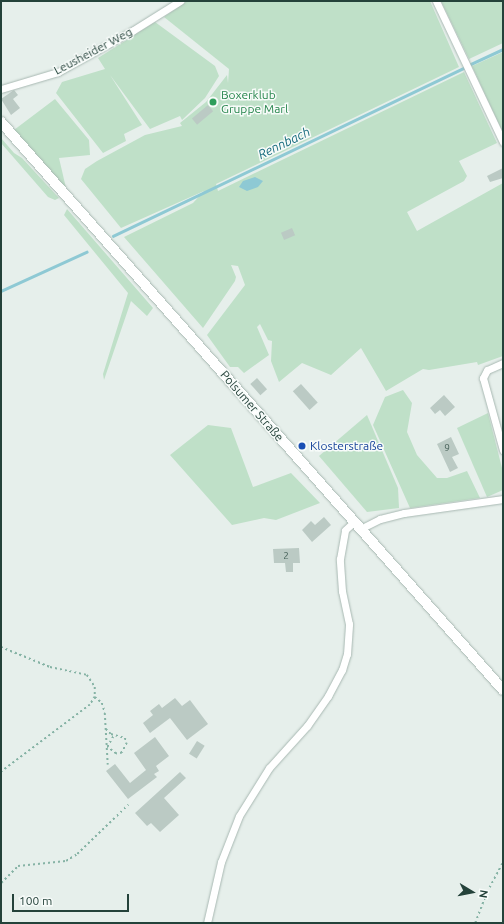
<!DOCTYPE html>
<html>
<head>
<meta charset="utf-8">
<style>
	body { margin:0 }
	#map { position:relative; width:504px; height:924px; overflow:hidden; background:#e6efeb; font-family:Ubuntu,sans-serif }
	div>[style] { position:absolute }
	.green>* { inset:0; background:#bfe0c8 }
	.water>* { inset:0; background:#8ec9d4 }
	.stream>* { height:2.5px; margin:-1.25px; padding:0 1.25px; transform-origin:1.25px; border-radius:1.25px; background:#8ec9d4 }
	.building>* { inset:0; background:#bbcac4; transform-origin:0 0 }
	.path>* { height:1.5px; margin-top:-0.75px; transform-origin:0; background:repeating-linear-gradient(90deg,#86b3a5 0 2px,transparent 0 5px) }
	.roads { filter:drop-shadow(0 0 1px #a8b8b2) drop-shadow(0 0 1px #a8b8b2) }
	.street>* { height:7px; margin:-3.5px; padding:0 3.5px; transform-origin:3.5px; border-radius:3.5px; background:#fff }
	.secondary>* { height:10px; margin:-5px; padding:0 5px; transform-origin:5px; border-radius:5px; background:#fff }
	.dots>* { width:11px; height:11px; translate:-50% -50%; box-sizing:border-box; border:2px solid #f7fbf9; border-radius:50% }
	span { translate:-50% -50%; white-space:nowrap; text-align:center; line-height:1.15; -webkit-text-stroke:3px #f7fbf9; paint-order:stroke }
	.number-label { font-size:10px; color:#4a645c }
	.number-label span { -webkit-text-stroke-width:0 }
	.street-label { font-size:12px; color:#24423a }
	.leisure-label { font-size:12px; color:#27864d }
	.left { translate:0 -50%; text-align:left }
	.transit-label { font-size:12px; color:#164399 }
	.water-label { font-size:13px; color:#1c6f80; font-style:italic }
	.frame { position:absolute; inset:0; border:2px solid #24423a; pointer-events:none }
	.north { position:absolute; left:452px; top:872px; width:40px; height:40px; -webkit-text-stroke:3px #f7fbf9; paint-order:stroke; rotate:100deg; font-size:11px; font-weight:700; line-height:16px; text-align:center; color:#24423a }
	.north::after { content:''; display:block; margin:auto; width:14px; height:18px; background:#24423a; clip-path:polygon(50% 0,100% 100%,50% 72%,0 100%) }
	.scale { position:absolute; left:12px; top:894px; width:117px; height:18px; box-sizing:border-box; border:2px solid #24423a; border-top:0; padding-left:5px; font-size:12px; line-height:14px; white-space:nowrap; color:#24423a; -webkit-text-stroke:3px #f7fbf9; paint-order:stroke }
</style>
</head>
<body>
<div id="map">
	<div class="green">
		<div style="clip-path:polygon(187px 1px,430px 1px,459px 67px,216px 184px,218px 191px,464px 72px,497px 143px,459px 161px,467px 176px,464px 181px,407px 212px,417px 231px,503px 183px,503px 356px,478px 365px,477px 362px,429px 370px,423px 369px,386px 391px,361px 348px,331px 375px,302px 363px,279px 382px,271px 361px,272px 341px,268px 340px,260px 324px,257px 327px,269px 355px,244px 373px,238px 367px,230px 367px,207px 335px,245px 285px,238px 266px,231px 265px,236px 277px,235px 281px,203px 328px,124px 237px,193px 203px,204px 191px,121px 228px,81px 179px,85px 169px,97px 161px,145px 135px,182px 126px,180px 123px,206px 102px,227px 75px,228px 83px,229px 69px,164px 17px)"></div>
		<div style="clip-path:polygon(441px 1px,503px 1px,503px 43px,469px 59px)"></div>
		<div style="clip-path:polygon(155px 22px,215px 66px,219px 76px,205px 98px,182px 120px,180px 116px,150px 129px,110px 75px,142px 125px,124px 134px,126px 141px,103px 153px,56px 93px,62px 82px,105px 69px,98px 58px)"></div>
		<div style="clip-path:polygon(503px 52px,503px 133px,472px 66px)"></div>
		<div style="clip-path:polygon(55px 99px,89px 140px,90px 155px,59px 158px,66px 188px,14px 130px)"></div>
		<div style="clip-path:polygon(1px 138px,14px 153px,22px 158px,59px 198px,55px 200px,48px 197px,1px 143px)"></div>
		<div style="clip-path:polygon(67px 209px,153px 308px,147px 316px,131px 301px,104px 380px,103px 374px,128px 293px,64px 215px)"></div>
		<div style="clip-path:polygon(403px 390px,412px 403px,407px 432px,417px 455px,437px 478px,447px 478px,467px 471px,480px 498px,410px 508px,373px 425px,385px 397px)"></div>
		<div style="clip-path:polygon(488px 413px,503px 472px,503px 490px,487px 497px,457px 428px)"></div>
		<div style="clip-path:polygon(367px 415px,398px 488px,399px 508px,367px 512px,319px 456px)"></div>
		<div style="clip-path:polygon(208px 425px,231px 428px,253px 487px,291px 473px,320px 503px,276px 520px,264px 518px,232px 525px,170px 455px)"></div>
	</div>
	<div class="water">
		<div style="clip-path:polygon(255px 177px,263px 181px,258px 187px,247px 191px,239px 187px,243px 181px)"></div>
	</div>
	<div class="stream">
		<div style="left:471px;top:64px;width:35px;rotate:-25deg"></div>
		<div style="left:113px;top:236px;width:389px;rotate:-25.6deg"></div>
		<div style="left:1px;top:291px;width:94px;rotate:-24.6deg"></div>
	</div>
	<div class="building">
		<div style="clip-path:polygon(14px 90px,18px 95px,13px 99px,20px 108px,11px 115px,1px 99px)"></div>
		<div style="left:208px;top:105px;width:8px;height:21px;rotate:50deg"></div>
		<div style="clip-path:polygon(503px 168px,503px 178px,490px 182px,487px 176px)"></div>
		<div style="left:292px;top:228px;width:8px;height:12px;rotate:67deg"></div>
		<div style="left:257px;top:378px;width:15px;height:9px;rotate:48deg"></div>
		<div style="left:301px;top:384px;width:25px;height:11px;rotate:48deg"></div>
		<div style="clip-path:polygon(444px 395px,455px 407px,445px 416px,440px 410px,435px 414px,430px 408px)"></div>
		<div style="clip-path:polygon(451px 437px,459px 454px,452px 457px,458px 468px,450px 472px,437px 444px)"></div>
		<div style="clip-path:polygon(324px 517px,331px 525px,312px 542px,302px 530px,311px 521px,315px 525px)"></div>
		<div style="clip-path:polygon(299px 548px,300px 563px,293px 563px,293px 572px,286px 572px,285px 563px,274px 563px,273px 549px)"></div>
		<div style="clip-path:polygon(175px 698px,182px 706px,190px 700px,208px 724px,187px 740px,170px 718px,150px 733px,143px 723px,153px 715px,150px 711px,159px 704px,162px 708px)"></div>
		<div style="clip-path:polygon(155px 737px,169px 756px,156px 766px,159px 771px,154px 774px,157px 777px,128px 799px,106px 771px,115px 764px,130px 783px,146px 770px,134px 753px)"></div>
		<div style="left:197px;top:741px;width:9px;height:15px;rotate:32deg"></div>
		<div style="clip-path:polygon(180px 772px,186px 778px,164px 798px,179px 815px,160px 832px,151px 823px,147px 826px,135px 813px)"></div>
	</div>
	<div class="path">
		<div style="left:1px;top:647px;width:53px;rotate:22.2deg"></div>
		<div style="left:50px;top:667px;width:38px;rotate:12deg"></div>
		<div style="left:87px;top:675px;width:14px;rotate:56deg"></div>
		<div style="left:95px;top:687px;width:10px;rotate:90deg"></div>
		<div style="left:95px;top:697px;width:9px;rotate:122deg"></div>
		<div style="left:90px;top:705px;width:111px;rotate:143deg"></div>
		<div style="left:95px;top:697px;width:9px;rotate:41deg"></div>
		<div style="left:102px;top:703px;width:10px;rotate:73deg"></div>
		<div style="left:105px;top:713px;width:52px;rotate:86.7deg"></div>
		<div style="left:106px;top:729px;width:7px;rotate:45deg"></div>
		<div style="left:111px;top:734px;width:15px;rotate:16deg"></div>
		<div style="left:125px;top:738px;width:5px;rotate:68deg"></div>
		<div style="left:127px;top:743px;width:11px;rotate:117deg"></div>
		<div style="left:122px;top:753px;width:6px;rotate:171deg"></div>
		<div style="left:116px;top:754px;width:11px;rotate:-142deg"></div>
		<div style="left:107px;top:747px;width:14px;rotate:-60deg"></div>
		<div style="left:1px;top:883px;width:24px;rotate:-45deg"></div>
		<div style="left:18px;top:866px;width:48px;rotate:-5.9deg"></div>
		<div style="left:66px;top:861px;width:13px;rotate:-32deg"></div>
		<div style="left:77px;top:854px;width:71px;rotate:-43.9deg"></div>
		<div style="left:475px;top:923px;width:33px;rotate:-69deg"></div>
		<div style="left:487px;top:892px;width:34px;rotate:-62deg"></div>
	</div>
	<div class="roads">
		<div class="street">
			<div style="left:436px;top:1px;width:156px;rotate:64.6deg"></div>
			<div style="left:1px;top:89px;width:59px;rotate:-16.6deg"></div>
			<div style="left:58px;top:72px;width:85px;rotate:-29deg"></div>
			<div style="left:132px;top:31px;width:57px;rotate:-32deg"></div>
			<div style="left:503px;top:363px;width:17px;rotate:156deg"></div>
			<div style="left:487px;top:370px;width:9px;rotate:117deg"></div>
			<div style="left:483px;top:378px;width:75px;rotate:74.5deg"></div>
			<div style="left:360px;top:529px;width:22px;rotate:-27deg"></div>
			<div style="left:380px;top:519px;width:25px;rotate:-14deg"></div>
			<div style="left:404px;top:513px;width:100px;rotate:-8deg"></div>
			<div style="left:207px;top:923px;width:63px;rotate:-77.1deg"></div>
			<div style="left:221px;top:862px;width:49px;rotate:-68.6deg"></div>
			<div style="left:239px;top:816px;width:57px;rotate:-58deg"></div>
			<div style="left:269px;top:768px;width:57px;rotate:-47.9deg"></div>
			<div style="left:307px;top:726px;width:37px;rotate:-55deg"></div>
			<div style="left:328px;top:696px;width:30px;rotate:-62deg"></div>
			<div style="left:342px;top:670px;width:17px;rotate:-73deg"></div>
			<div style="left:347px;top:654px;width:30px;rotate:-86deg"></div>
			<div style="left:349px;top:624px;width:34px;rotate:-102deg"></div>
			<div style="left:342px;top:591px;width:32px;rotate:-94deg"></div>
			<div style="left:340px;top:559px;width:29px;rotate:-80deg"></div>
			<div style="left:345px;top:530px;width:12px;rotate:-42deg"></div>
		</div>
		<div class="secondary">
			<div style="left:1px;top:122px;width:758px;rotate:48.53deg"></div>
		</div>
	</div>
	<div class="dots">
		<div style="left:213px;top:102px;background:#2e9e5b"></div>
		<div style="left:302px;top:446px;background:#1a4fb4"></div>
	</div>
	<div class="number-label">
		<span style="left:447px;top:448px">9</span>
		<span style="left:286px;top:556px">2</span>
	</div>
	<div class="street-label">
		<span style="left:93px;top:51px;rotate:-28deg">Leusheider Weg</span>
		<span style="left:252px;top:406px;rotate:49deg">Polsumer Straße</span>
	</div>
	<div class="leisure-label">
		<span class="left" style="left:221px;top:102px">Boxerklub<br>Gruppe Marl</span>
	</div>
	<div class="transit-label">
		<span class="left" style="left:310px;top:446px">Klosterstraße</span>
	</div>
	<div class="water-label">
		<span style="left:284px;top:143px;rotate:-26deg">Rennbach</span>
	</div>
	<div class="frame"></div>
	<div class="north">N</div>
	<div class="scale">100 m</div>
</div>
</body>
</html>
